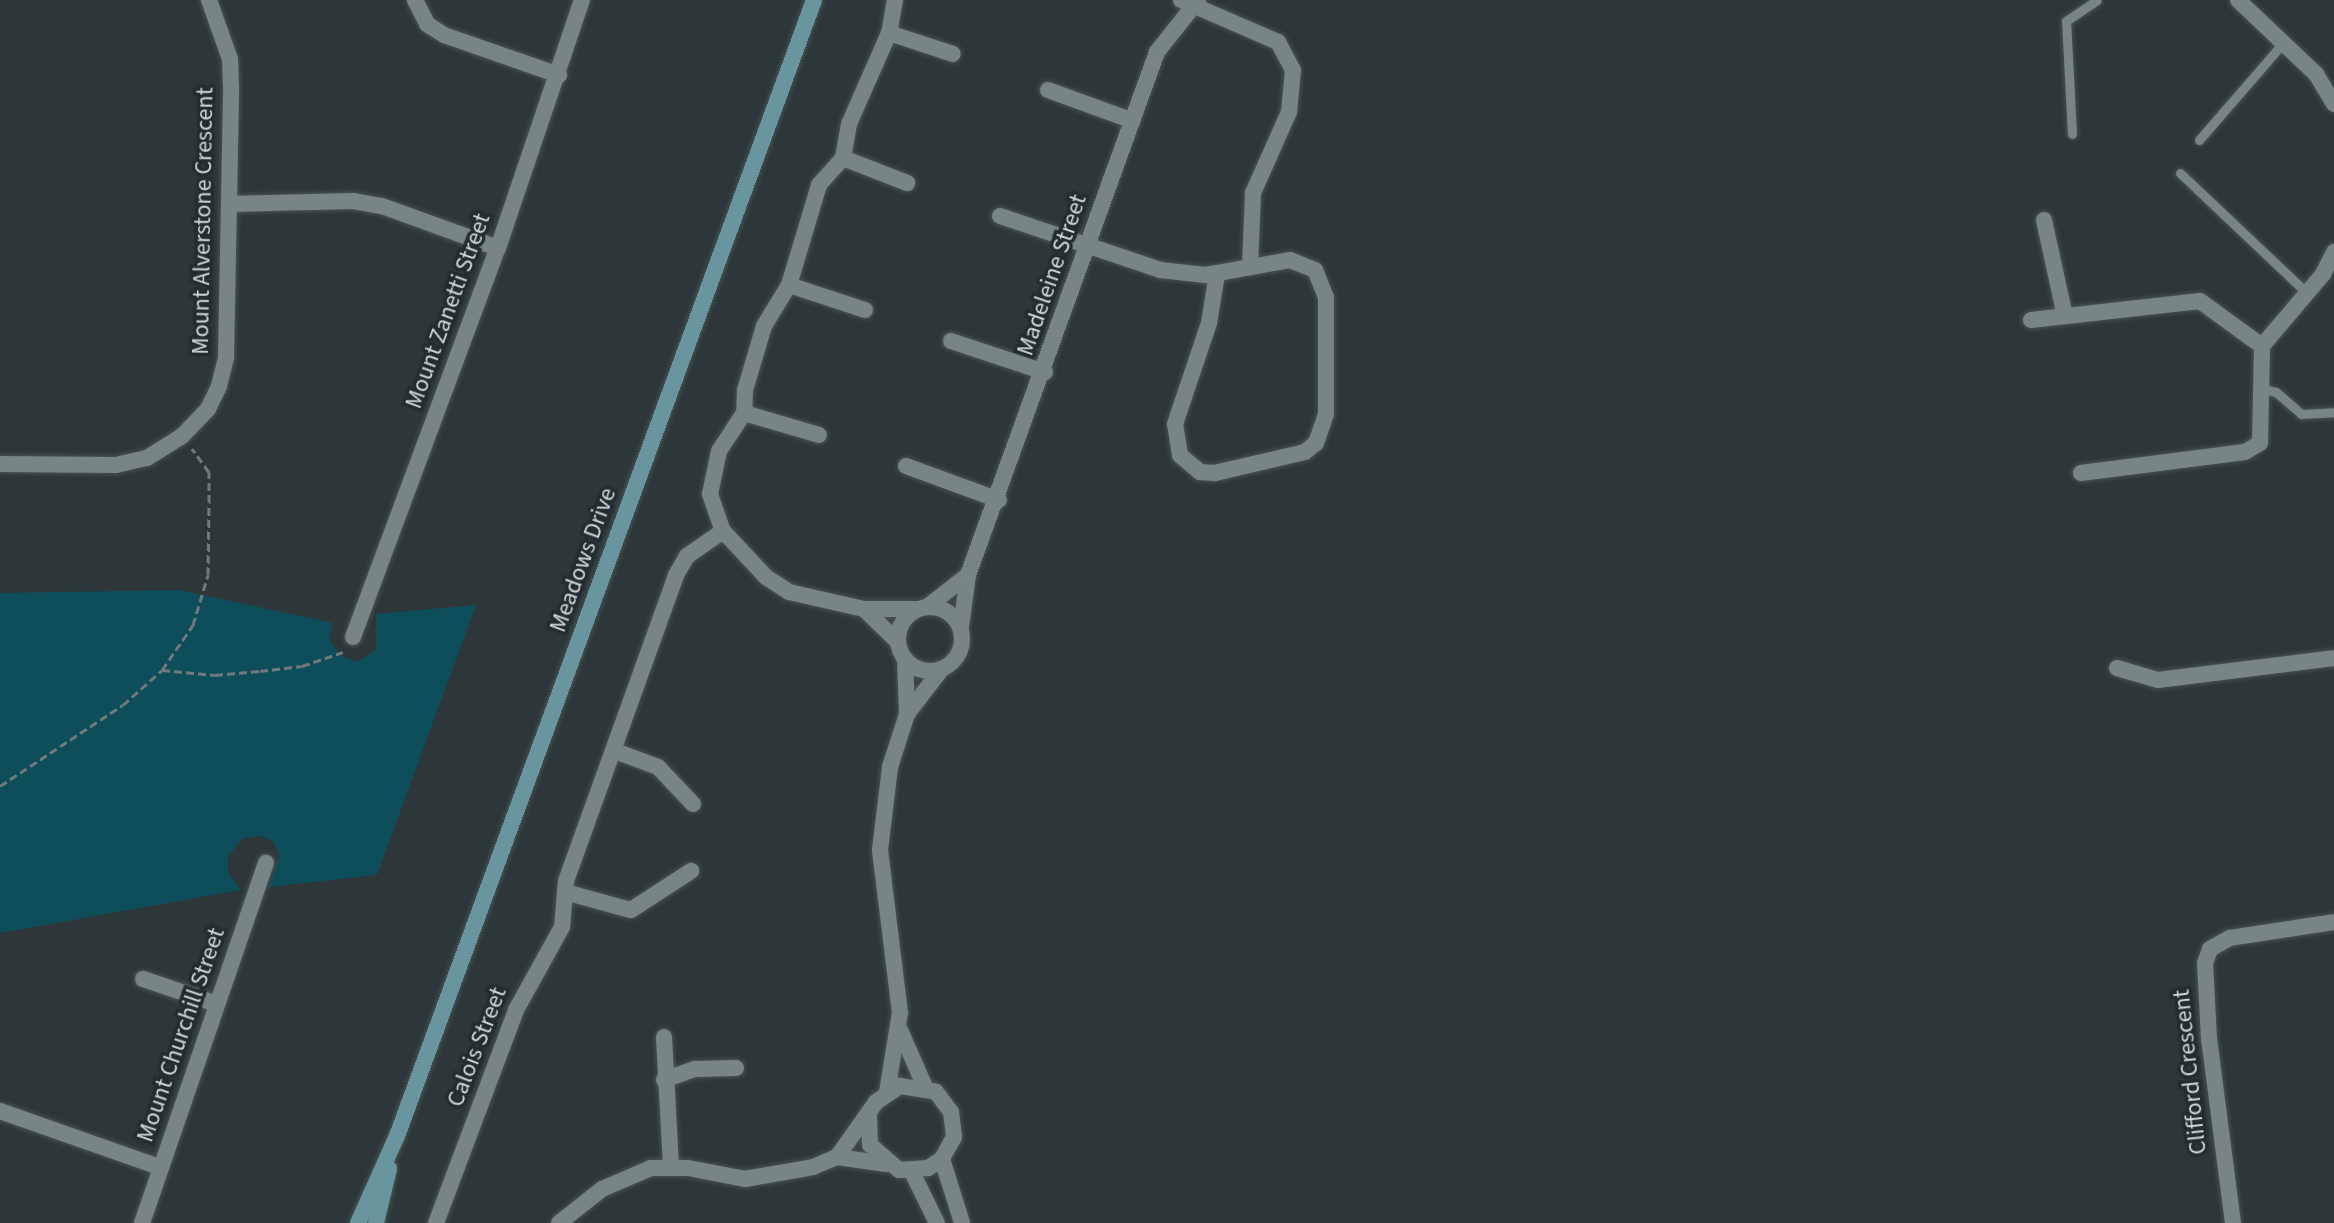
<!DOCTYPE html>
<html>
<head>
<meta charset="utf-8">
<style>
	body { margin:0 }
	#map { position:relative; width:2334px; height:1223px; overflow:hidden; background:#2d3739; font-family:"Source Sans 3",sans-serif }
	div>[style] { position:absolute }
	.green>* { inset:0; background:#0e4d5a }
	.path>* { height:3px; margin-top:-1.5px; transform-origin:0; background:repeating-linear-gradient(90deg,#71797b 0 8px,transparent 0 12px) }
	.roads { filter:drop-shadow(0 0 2px #4a5254) drop-shadow(0 0 2px #4a5254) }
	.lane>* { height:9px; margin:-4.5px; padding:0 4.5px; transform-origin:4.5px; border-radius:4.5px; background:#798486 }
	.street>* { height:16px; margin:-8px; padding:0 8px; transform-origin:8px; border-radius:8px; background:#798486 }
	.street>.ring { margin:-8px; padding:0; box-sizing:content-box; background:none; border:16px solid #798486; border-radius:50% }
	.secondary>* { height:16px; margin:-8px; padding:0 8px; transform-origin:8px; border-radius:8px; background:#69959e }
	span { translate:-50% -50%; white-space:nowrap; text-align:center; line-height:1.15; -webkit-text-stroke:7px #232c2f; paint-order:stroke }
	.street-label { font-size:24px; color:#d1d7d8 }
</style>
</head>
<body>
<div id="map">
	<div class="green">
		<div style="clip-path:polygon(179px 590px,333px 623px,329px 639px,340px 655px,356px 662px,376px 650px,376px 614px,476px 605px,377px 875px,269px 887px,279px 855px,274px 842px,261px 836px,243px 838px,228px 857px,228px 873px,241px 890px,0 933px,0 593px)"></div>
	</div>
	<div class="path">
		<div style="left:162px;top:670px;width:53px;rotate:5.4deg"></div>
		<div style="left:215px;top:675px;width:45px;rotate:-5.1deg"></div>
		<div style="left:260px;top:671px;width:42px;rotate:-6.8deg"></div>
		<div style="left:302px;top:666px;width:43px;rotate:-18.9deg"></div>
		<div style="left:0;top:786px;width:147px;rotate:-33.4deg"></div>
		<div style="left:123px;top:705px;width:52px;rotate:-41.9deg"></div>
		<div style="left:162px;top:670px;width:55px;rotate:-55.4deg"></div>
		<div style="left:193px;top:625px;width:52px;rotate:-73.3deg"></div>
		<div style="left:208px;top:575px;width:73px;rotate:-89.2deg"></div>
		<div style="left:209px;top:502px;width:30px;rotate:-90deg"></div>
		<div style="left:209px;top:472px;width:29px;rotate:-126deg"></div>
	</div>
	<div class="roads">
		<div class="lane">
			<div style="left:2072px;top:134px;width:113px;rotate:-93deg"></div>
			<div style="left:2066px;top:21px;width:37px;rotate:-34deg"></div>
			<div style="left:2199px;top:140px;width:128px;rotate:-49.1deg"></div>
			<div style="left:2180px;top:173px;width:173px;rotate:43.4deg"></div>
			<div style="left:2260px;top:388px;width:16px;rotate:14deg"></div>
			<div style="left:2276px;top:392px;width:33px;rotate:41deg"></div>
			<div style="left:2301px;top:414px;width:33px;rotate:-3deg"></div>
		</div>
		<div class="street">
			<div style="left:415px;top:0;width:27px;rotate:63deg"></div>
			<div style="left:427px;top:24px;width:20px;rotate:33deg"></div>
			<div style="left:444px;top:35px;width:122px;rotate:19.2deg"></div>
			<div style="left:895px;top:0;width:34px;rotate:100deg"></div>
			<div style="left:889px;top:33px;width:99px;rotate:113.7deg"></div>
			<div style="left:849px;top:124px;width:35px;rotate:100deg"></div>
			<div style="left:843px;top:158px;width:36px;rotate:132deg"></div>
			<div style="left:819px;top:185px;width:104px;rotate:106.7deg"></div>
			<div style="left:789px;top:285px;width:48px;rotate:121.4deg"></div>
			<div style="left:764px;top:326px;width:67px;rotate:106.5deg"></div>
			<div style="left:745px;top:390px;width:23px;rotate:92deg"></div>
			<div style="left:744px;top:413px;width:45px;rotate:123.3deg"></div>
			<div style="left:719px;top:451px;width:44px;rotate:101.8deg"></div>
			<div style="left:710px;top:494px;width:39px;rotate:71deg"></div>
			<div style="left:723px;top:531px;width:63px;rotate:46.9deg"></div>
			<div style="left:766px;top:577px;width:27px;rotate:33deg"></div>
			<div style="left:789px;top:592px;width:77px;rotate:12.8deg"></div>
			<div style="left:864px;top:609px;width:53px"></div>
			<div style="left:1181px;top:0;width:106px;rotate:23.4deg"></div>
			<div style="left:1278px;top:42px;width:32px;rotate:62deg"></div>
			<div style="left:1293px;top:70px;width:42px;rotate:95.4deg"></div>
			<div style="left:1289px;top:112px;width:89px;rotate:114deg"></div>
			<div style="left:1253px;top:193px;width:74px;rotate:92.3deg"></div>
			<div style="left:2238px;top:0;width:108px;rotate:43.5deg"></div>
			<div style="left:2316px;top:74px;width:35px;rotate:59deg"></div>
			<div style="left:889px;top:33px;width:67px;rotate:18.2deg"></div>
			<div style="left:1048px;top:90px;width:90px;rotate:20deg"></div>
			<div style="left:843px;top:158px;width:69px;rotate:21.3deg"></div>
			<div style="left:229px;top:204px;width:124px;rotate:-1.4deg"></div>
			<div style="left:353px;top:201px;width:29px;rotate:10deg"></div>
			<div style="left:382px;top:206px;width:123px;rotate:19.9deg"></div>
			<div style="left:1000px;top:216px;width:169px;rotate:18.6deg"></div>
			<div style="left:1160px;top:270px;width:46px;rotate:6.2deg"></div>
			<div style="left:1206px;top:275px;width:85px;rotate:-10.1deg"></div>
			<div style="left:1290px;top:260px;width:27px;rotate:22deg"></div>
			<div style="left:1315px;top:270px;width:29px;rotate:68deg"></div>
			<div style="left:1326px;top:297px;width:117px;rotate:90deg"></div>
			<div style="left:1326px;top:414px;width:31px;rotate:109deg"></div>
			<div style="left:1316px;top:443px;width:14px;rotate:141deg"></div>
			<div style="left:1305px;top:452px;width:92px;rotate:166.9deg"></div>
			<div style="left:1215px;top:473px;width:15px;rotate:-176deg"></div>
			<div style="left:1200px;top:472px;width:26px;rotate:-140deg"></div>
			<div style="left:1180px;top:455px;width:31px;rotate:-99deg"></div>
			<div style="left:1175px;top:424px;width:107px;rotate:-71.4deg"></div>
			<div style="left:1209px;top:323px;width:50px;rotate:-80.7deg"></div>
			<div style="left:2044px;top:220px;width:98px;rotate:77.7deg"></div>
			<div style="left:789px;top:285px;width:80px;rotate:18.2deg"></div>
			<div style="left:2031px;top:320px;width:170px;rotate:-6.4deg"></div>
			<div style="left:2200px;top:301px;width:77px;rotate:36deg"></div>
			<div style="left:951px;top:341px;width:99px;rotate:18.3deg"></div>
			<div style="left:744px;top:413px;width:78px;rotate:16.3deg"></div>
			<div style="left:0;top:464px;width:116px;rotate:0.5deg"></div>
			<div style="left:116px;top:465px;width:32px;rotate:-13deg"></div>
			<div style="left:147px;top:458px;width:41px;rotate:-32.2deg"></div>
			<div style="left:182px;top:436px;width:37px;rotate:-46deg"></div>
			<div style="left:208px;top:409px;width:25px;rotate:-64deg"></div>
			<div style="left:219px;top:386px;width:30px;rotate:-76deg"></div>
			<div style="left:226px;top:357px;width:271px;rotate:-88.9deg"></div>
			<div style="left:231px;top:86px;width:27px;rotate:-92deg"></div>
			<div style="left:230px;top:59px;width:63px;rotate:-109.6deg"></div>
			<div style="left:906px;top:466px;width:99px;rotate:20.1deg"></div>
			<div style="left:2081px;top:473px;width:165px;rotate:-7.3deg"></div>
			<div style="left:2245px;top:452px;width:17px;rotate:-31deg"></div>
			<div style="left:2260px;top:443px;width:97px;rotate:-88.8deg"></div>
			<div style="left:2262px;top:346px;width:94px;rotate:-49.7deg"></div>
			<div style="left:2323px;top:274px;width:25px;rotate:-63deg"></div>
			<div class="ring" style="left:898px;top:607px;width:48px;height:48px"></div>
			<div style="left:927px;top:607px;width:52px;rotate:-38deg"></div>
			<div style="left:864px;top:609px;width:47px;rotate:44.1deg"></div>
			<div style="left:961px;top:627px;width:52px;rotate:-82.3deg"></div>
			<div style="left:968px;top:575px;width:556px;rotate:-70.13deg"></div>
			<div style="left:1157px;top:52px;width:66px;rotate:-51.7deg"></div>
			<div style="left:353px;top:637px;width:415px;rotate:-69.6deg"></div>
			<div style="left:498px;top:248px;width:262px;rotate:-71.3deg"></div>
			<div style="left:2117px;top:668px;width:43px;rotate:16.3deg"></div>
			<div style="left:2158px;top:680px;width:177px;rotate:-7.1deg"></div>
			<div style="left:907px;top:714px;width:56px;rotate:-52.3deg"></div>
			<div style="left:615px;top:751px;width:46px;rotate:20.4deg"></div>
			<div style="left:658px;top:767px;width:51px;rotate:46.6deg"></div>
			<div style="left:565px;top:892px;width:68px;rotate:15.3deg"></div>
			<div style="left:631px;top:910px;width:72px;rotate:-33deg"></div>
			<div style="left:143px;top:979px;width:78px;rotate:18.7deg"></div>
			<div style="left:900px;top:1030px;width:62px;rotate:66.3deg"></div>
			<div style="left:664px;top:1037px;width:129px;rotate:86.9deg"></div>
			<div style="left:664px;top:1080px;width:33px;rotate:-20deg"></div>
			<div style="left:695px;top:1069px;width:41px;rotate:-1.4deg"></div>
			<div style="left:887px;top:1092px;width:80px;rotate:-80.7deg"></div>
			<div style="left:900px;top:1013px;width:164px;rotate:-97deg"></div>
			<div style="left:880px;top:850px;width:84px;rotate:-83.1deg"></div>
			<div style="left:890px;top:767px;width:56px;rotate:-72.2deg"></div>
			<div style="left:907px;top:714px;width:55px;rotate:-92.1deg"></div>
			<div style="left:0;top:1111px;width:169px;rotate:19.4deg"></div>
			<div style="left:837px;top:1157px;width:50px;rotate:8deg"></div>
			<div style="left:942px;top:1159px;width:67px;rotate:72.6deg"></div>
			<div style="left:912px;top:1172px;width:57px;rotate:63.9deg"></div>
			<div style="left:142px;top:1223px;width:381px;rotate:-71deg"></div>
			<div style="left:436px;top:1223px;width:228px;rotate:-69.4deg"></div>
			<div style="left:516px;top:1010px;width:95px;rotate:-61deg"></div>
			<div style="left:562px;top:927px;width:46px;rotate:-85deg"></div>
			<div style="left:566px;top:881px;width:325px;rotate:-70.2deg"></div>
			<div style="left:676px;top:575px;width:22px;rotate:-60deg"></div>
			<div style="left:687px;top:556px;width:44px;rotate:-34.8deg"></div>
			<div style="left:559px;top:1223px;width:55px;rotate:-38.3deg"></div>
			<div style="left:602px;top:1189px;width:53px;rotate:-23.2deg"></div>
			<div style="left:651px;top:1168px;width:37px"></div>
			<div style="left:688px;top:1168px;width:58px;rotate:10.9deg"></div>
			<div style="left:745px;top:1179px;width:69px;rotate:-10deg"></div>
			<div style="left:813px;top:1167px;width:26px;rotate:-23deg"></div>
			<div style="left:837px;top:1157px;width:67px;rotate:-54.7deg"></div>
			<div style="left:876px;top:1102px;width:29px;rotate:-34deg"></div>
			<div style="left:900px;top:1086px;width:36px;rotate:9deg"></div>
			<div style="left:936px;top:1092px;width:25px;rotate:53deg"></div>
			<div style="left:951px;top:1112px;width:25px;rotate:83deg"></div>
			<div style="left:954px;top:1137px;width:25px;rotate:119deg"></div>
			<div style="left:942px;top:1159px;width:17px;rotate:147deg"></div>
			<div style="left:928px;top:1168px;width:29px;rotate:176deg"></div>
			<div style="left:899px;top:1170px;width:38px;rotate:-139deg"></div>
			<div style="left:870px;top:1145px;width:30px;rotate:-92deg"></div>
			<div style="left:2233px;top:1223px;width:186px;rotate:-97.4deg"></div>
			<div style="left:2209px;top:1039px;width:76px;rotate:-93deg"></div>
			<div style="left:2205px;top:963px;width:15px;rotate:-70deg"></div>
			<div style="left:2210px;top:949px;width:23px;rotate:-29deg"></div>
			<div style="left:2230px;top:938px;width:105px;rotate:-8.7deg"></div>
		</div>
		<div class="secondary">
			<div style="left:358px;top:1223px;width:95px;rotate:-65.9deg"></div>
			<div style="left:397px;top:1136px;width:1210px;rotate:-69.84deg"></div>
			<div style="left:376px;top:1223px;width:56px;rotate:-76.5deg"></div>
		</div>
	</div>
	<div class="street-label">
		<span style="left:203px;top:221px;rotate:-89deg">Mount Alverstone Crescent</span>
		<span style="left:1052px;top:275px;rotate:-71deg">Madeleine Street</span>
		<span style="left:448px;top:311px;rotate:-70deg">Mount Zanetti Street</span>
		<span style="left:583px;top:560px;rotate:-70deg">Meadows Drive</span>
		<span style="left:181px;top:1035px;rotate:-71deg">Mount Churchill Street</span>
		<span style="left:477px;top:1047px;rotate:-69deg">Calois Street</span>
		<span style="left:2190px;top:1072px;rotate:-96deg">Clifford Crescent</span>
	</div>
</div>
</body>
</html>
